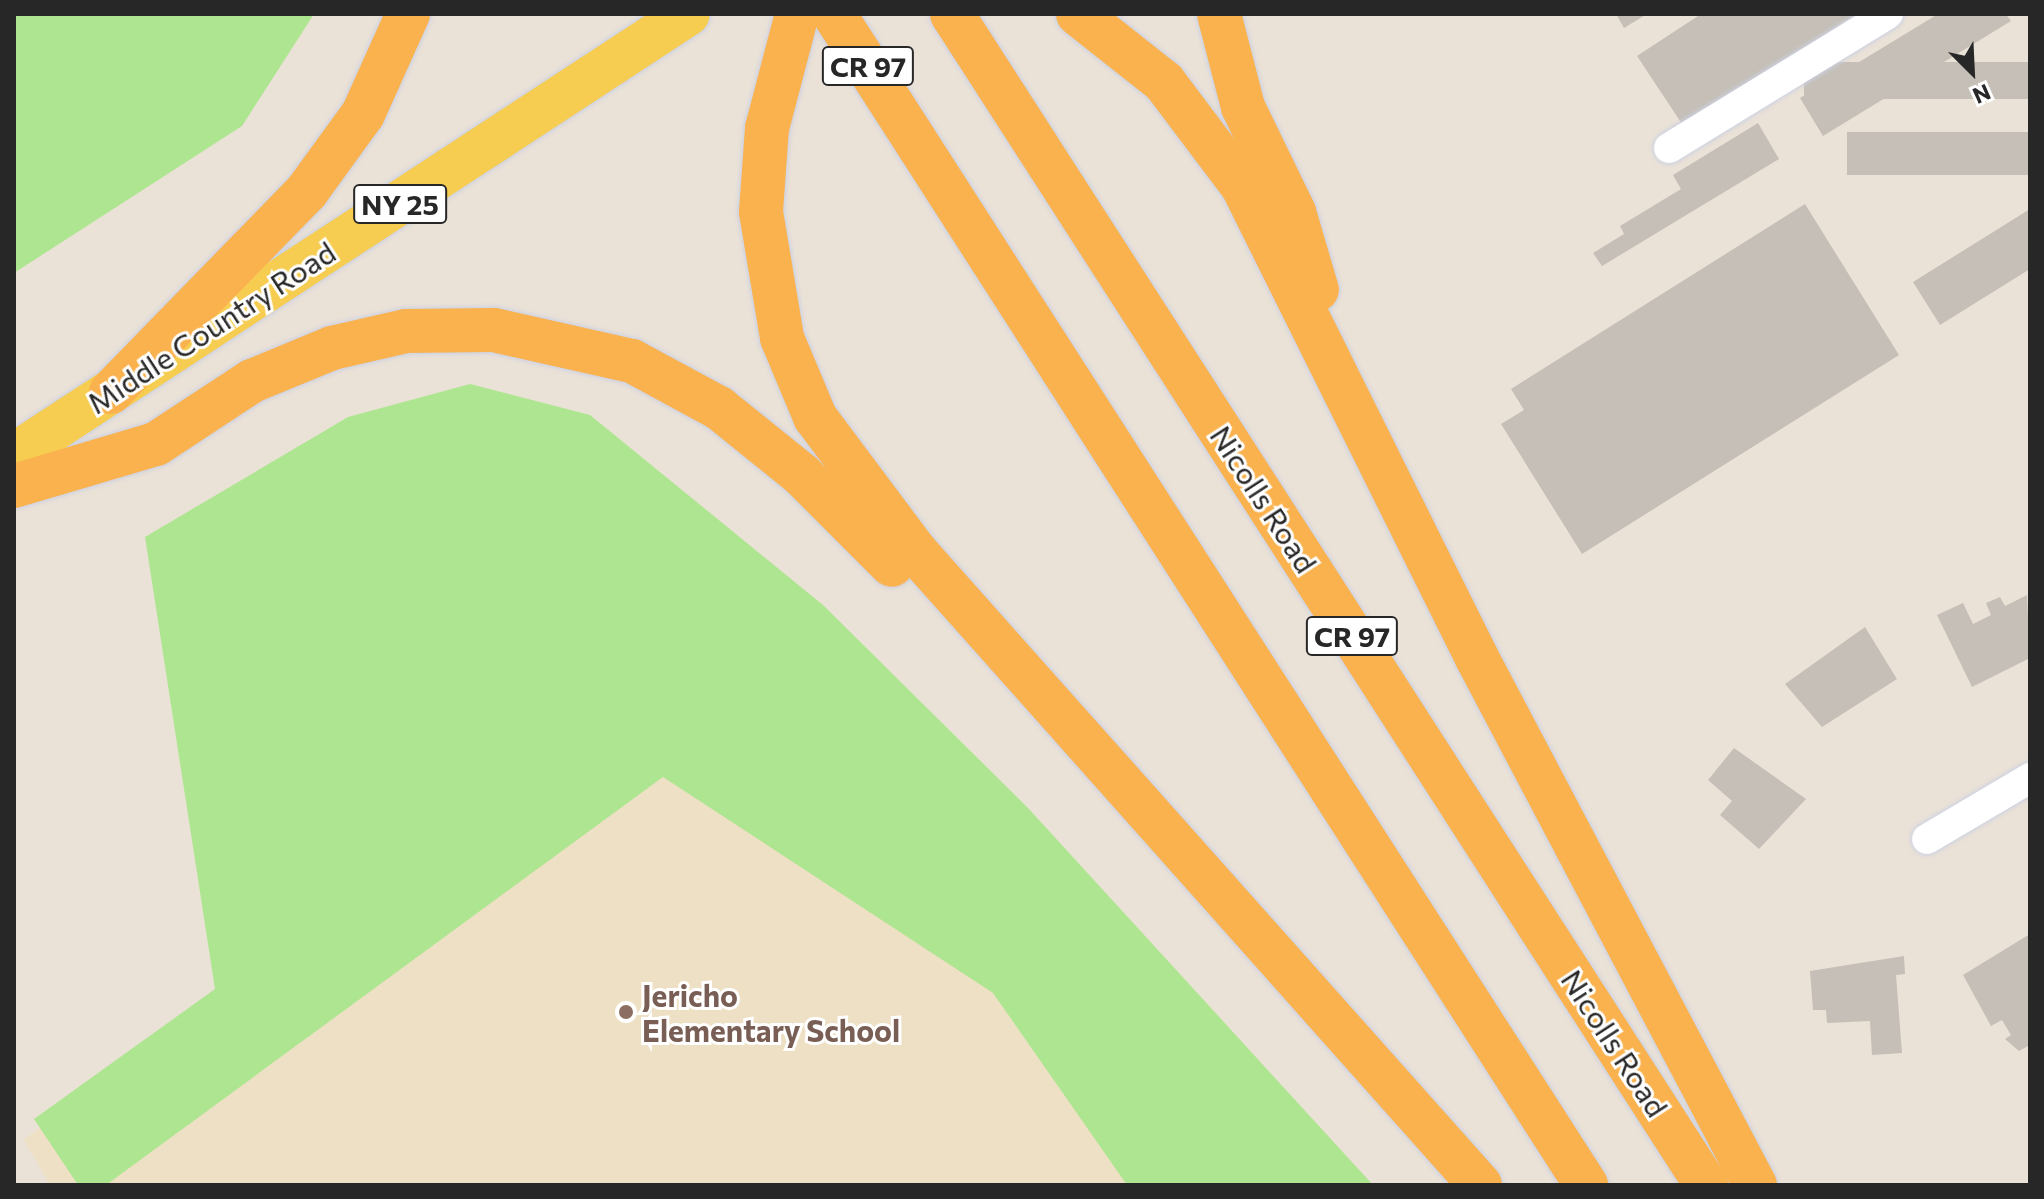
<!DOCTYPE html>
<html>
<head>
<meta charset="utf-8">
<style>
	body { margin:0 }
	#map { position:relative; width:2044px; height:1199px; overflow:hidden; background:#ebe2d7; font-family:Commissioner,sans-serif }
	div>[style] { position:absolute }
	.education>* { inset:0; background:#eee0c5 }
	.green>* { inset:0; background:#aee590 }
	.building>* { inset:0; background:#c5bfb7; transform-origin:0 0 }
	.roads { filter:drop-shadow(0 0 2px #ccd1e1) drop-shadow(0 0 2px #ccd1e1) }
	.minor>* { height:30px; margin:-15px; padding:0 15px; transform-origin:15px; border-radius:15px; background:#fff }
	.primary>* { height:44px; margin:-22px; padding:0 22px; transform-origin:22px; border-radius:22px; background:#f6cd50 }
	.trunk>* { height:44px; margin:-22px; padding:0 22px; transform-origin:22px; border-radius:22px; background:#fab24e }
	.dots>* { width:22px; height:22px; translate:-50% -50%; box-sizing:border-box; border:4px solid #fff; border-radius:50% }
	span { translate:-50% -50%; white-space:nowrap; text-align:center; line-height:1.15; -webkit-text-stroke:6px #fff; paint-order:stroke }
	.shield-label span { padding:2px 6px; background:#fff; border:2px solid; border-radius:6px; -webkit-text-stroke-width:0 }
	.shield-label { font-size:28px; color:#272727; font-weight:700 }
	.street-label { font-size:30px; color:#272727 }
	.education-label { font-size:30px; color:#785e54; font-weight:700 }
	.left { translate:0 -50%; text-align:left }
	.frame { position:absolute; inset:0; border:16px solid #272727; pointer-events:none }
	.north { position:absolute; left:1932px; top:32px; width:80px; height:80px; -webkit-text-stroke:6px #fff; paint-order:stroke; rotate:156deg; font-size:22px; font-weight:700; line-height:32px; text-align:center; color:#272727 }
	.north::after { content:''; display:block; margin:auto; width:28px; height:36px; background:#272727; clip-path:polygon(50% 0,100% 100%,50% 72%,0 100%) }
</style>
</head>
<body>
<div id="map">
	<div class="education">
		<div style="clip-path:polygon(627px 672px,976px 883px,1180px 1185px,50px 1185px,24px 1140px)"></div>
	</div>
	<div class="green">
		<div style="clip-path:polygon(14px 14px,314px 14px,242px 126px,14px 273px)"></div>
		<div style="clip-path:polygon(470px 384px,590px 415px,823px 605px,1028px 808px,1373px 1185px,1127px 1185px,993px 993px,663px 777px,106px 1185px,78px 1185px,34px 1119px,215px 989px,145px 537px,348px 417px)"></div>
	</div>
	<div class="building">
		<div style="clip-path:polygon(1616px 14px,1647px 14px,1624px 28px)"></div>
		<div style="clip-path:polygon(1701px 14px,1856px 14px,1684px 127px,1637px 56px)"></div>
		<div style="clip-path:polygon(1938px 14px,2006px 14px,2011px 21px,1823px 136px,1800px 98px)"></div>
		<div style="left:2030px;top:62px;width:37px;height:226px;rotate:90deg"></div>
		<div style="clip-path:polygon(1758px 123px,1779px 159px,1602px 266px,1593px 253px,1624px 234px,1620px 226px,1681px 189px,1673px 175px)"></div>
		<div style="left:2030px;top:132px;width:43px;height:183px;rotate:90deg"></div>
		<div style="clip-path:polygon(1805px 204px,1899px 355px,1582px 554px,1501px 424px,1524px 410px,1511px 389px)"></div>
		<div style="clip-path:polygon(2030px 209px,2030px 269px,1940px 325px,1913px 282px)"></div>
		<div style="clip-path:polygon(2027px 595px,2030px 658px,1972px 687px,1937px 615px,1963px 603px,1973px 624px,1991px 615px,1986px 603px,2000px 597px,2005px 606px)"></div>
		<div style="clip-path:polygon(1865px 627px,1897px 679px,1822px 727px,1785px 684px)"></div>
		<div style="clip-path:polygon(1734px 748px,1806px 799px,1759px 849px,1720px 815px,1732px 801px,1708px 780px)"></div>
		<div style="clip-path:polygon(2030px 934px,2030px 1045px,2019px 1051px,2005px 1039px,2011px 1035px,2002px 1020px,1991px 1026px,1963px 975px)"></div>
		<div style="clip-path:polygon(1904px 956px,1905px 974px,1896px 975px,1902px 1053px,1872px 1055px,1870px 1021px,1827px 1023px,1826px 1010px,1813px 1010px,1810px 971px)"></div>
	</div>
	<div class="roads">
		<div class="minor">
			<div style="left:1669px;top:148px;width:257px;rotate:-31.5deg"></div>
			<div style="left:1927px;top:839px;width:120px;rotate:-30.6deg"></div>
		</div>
		<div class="primary">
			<div style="left:14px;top:455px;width:805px;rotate:-33.2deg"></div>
		</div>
		<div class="trunk">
			<div style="left:797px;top:14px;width:118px;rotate:104.7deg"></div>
			<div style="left:767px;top:128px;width:84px;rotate:94.1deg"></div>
			<div style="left:761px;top:212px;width:128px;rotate:80.5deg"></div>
			<div style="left:782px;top:338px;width:86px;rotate:67.3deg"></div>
			<div style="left:815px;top:417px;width:169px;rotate:53.2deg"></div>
			<div style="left:916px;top:552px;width:848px;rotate:48.3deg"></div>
			<div style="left:834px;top:14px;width:1392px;rotate:57.29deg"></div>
			<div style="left:952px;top:14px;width:1393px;rotate:57.22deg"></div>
			<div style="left:1078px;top:14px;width:110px;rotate:38.3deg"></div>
			<div style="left:1164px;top:82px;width:131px;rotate:53deg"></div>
			<div style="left:1243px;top:187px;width:526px;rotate:63.58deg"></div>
			<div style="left:1477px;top:658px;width:596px;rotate:62.19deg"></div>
			<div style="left:1219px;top:14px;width:96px;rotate:75.5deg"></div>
			<div style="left:1243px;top:107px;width:117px;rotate:64.1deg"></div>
			<div style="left:1294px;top:212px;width:81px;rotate:73.6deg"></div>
			<div style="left:111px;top:392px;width:281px;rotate:-45.7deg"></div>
			<div style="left:307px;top:191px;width:95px;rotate:-54deg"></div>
			<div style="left:363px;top:114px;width:110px;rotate:-65.8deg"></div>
			<div style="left:14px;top:486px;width:148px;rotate:-16.5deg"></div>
			<div style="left:156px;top:444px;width:115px;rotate:-33.3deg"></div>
			<div style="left:252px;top:381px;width:87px;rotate:-22.4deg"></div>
			<div style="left:332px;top:348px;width:76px;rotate:-12.9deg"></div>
			<div style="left:406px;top:331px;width:88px;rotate:-0.7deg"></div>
			<div style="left:494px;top:330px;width:141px;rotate:12.7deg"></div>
			<div style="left:632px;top:361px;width:99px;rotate:28.4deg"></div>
			<div style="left:719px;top:408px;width:107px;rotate:38.9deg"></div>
			<div style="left:802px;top:475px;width:127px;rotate:45deg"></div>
		</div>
	</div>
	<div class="dots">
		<div style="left:626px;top:1012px;background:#8d6e63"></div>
	</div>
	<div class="shield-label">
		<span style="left:868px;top:66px">CR 97</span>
		<span style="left:400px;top:204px">NY 25</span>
		<span style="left:1352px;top:636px">CR 97</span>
	</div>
	<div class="street-label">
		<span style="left:211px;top:327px;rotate:-33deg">Middle Country Road</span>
		<span style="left:1264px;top:499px;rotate:57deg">Nicolls Road</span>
		<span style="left:1615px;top:1043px;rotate:57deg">Nicolls Road</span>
	</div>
	<div class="education-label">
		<span class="left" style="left:642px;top:1012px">Jericho<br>Elementary School</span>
	</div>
	<div class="frame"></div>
	<div class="north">N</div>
</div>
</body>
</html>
